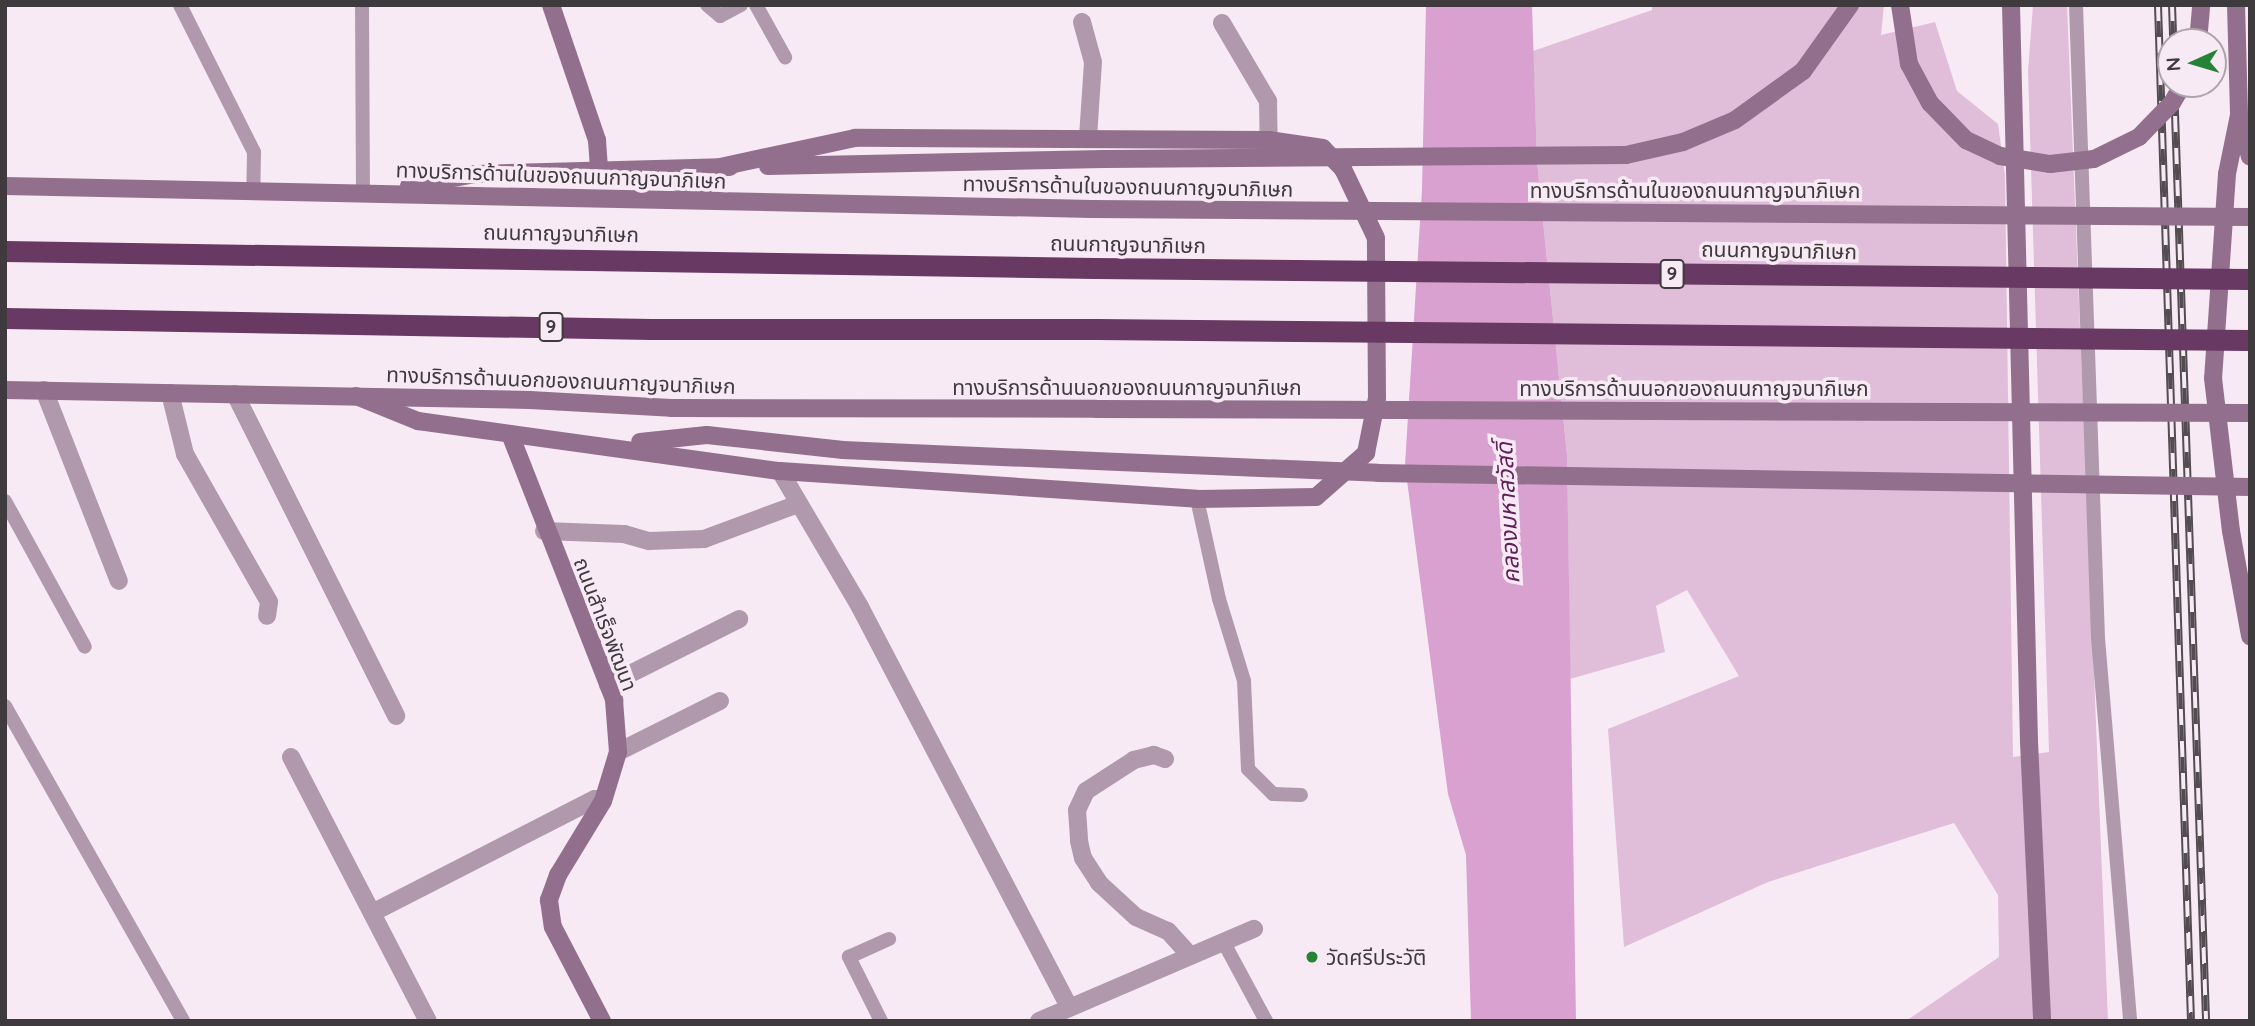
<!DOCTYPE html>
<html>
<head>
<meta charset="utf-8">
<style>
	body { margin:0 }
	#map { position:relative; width:2255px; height:1026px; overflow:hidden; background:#f8eaf5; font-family:Quicksand,"Noto Sans Thai",sans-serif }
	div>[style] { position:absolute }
	.green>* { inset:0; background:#e0beda }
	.water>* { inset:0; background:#d8a1cf }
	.lane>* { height:14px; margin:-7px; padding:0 7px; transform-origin:7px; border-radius:7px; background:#b199ad }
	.street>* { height:18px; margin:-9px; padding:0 9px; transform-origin:9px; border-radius:9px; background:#b199ad }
	.secondary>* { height:18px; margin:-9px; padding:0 9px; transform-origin:9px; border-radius:9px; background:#92708d }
	.highway>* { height:21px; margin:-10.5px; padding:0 10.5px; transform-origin:10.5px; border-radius:10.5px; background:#683962 }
	.rail>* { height:8px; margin-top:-4px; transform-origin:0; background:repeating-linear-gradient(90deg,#f8eaf5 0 16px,#534d52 0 32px); box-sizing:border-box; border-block:2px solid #534d52 }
	.secondary-bridge>* { height:18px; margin:-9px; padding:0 9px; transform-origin:9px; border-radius:9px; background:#92708d }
	.highway-bridge>* { height:21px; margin:-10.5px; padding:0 10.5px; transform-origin:10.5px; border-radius:10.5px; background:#683962 }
	.dots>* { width:19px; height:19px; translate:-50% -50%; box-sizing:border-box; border:4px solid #f8eaf5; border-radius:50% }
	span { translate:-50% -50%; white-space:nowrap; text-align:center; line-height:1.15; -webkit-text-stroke:7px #f8eaf5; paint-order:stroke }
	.shield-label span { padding:2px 5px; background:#f8eaf5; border:2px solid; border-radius:5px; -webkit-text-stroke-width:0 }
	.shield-label { font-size:19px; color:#3f3a3e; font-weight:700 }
	.street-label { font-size:21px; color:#3f3a3e }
	.poi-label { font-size:21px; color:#3f3a3e }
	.left { translate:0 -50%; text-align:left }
	.water-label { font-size:23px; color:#602059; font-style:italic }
	.frame { position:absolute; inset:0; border:7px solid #3f3a3e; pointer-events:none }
	.north { position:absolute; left:2157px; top:28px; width:70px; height:70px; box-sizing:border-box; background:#f8eaf5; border:2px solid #aea4ac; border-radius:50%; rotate:266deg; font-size:19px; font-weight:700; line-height:28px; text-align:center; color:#3f3a3e }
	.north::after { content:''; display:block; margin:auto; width:24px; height:32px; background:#248335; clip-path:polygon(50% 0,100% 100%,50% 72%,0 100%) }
</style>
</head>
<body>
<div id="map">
	<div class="green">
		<div style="clip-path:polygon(1652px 5px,1884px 5px,1881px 35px,1935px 22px,1957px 91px,1998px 124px,2005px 175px,2013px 757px,2049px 752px,2028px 71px,2033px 5px,2067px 5px,2108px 1021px,1906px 1021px,1999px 957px,1998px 895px,1954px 823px,1768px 882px,1624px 947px,1608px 729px,1739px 676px,1687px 590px,1656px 606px,1665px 652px,1570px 679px,1567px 455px,1537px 162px,1533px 51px,1652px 10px)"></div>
	</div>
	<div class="water">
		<div style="clip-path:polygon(1426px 5px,1532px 5px,1537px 162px,1567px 455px,1576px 1021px,1471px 1021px,1466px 855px,1448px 794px,1405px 465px,1422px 189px)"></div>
	</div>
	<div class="lane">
		<div style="left:180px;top:5px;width:165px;rotate:63.3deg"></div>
		<div style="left:254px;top:152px;width:39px;rotate:91deg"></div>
		<div style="left:362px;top:5px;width:188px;rotate:89.7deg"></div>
		<div style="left:707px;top:5px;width:17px;rotate:40deg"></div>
		<div style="left:720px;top:16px;width:24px;rotate:-28deg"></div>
		<div style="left:756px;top:5px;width:60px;rotate:60.9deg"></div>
		<div style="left:2076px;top:5px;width:633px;rotate:88.01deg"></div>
		<div style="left:2098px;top:638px;width:384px;rotate:85.2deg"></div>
		<div style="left:1197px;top:499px;width:102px;rotate:77.6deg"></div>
		<div style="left:1219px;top:599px;width:86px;rotate:73deg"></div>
		<div style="left:1244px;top:681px;width:88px;rotate:87.4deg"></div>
		<div style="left:1248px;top:769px;width:35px;rotate:45deg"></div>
		<div style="left:1273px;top:794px;width:28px;rotate:2deg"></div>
		<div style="left:5px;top:501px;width:166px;rotate:61.3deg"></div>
		<div style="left:5px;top:706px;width:362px;rotate:60.5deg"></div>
		<div style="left:1223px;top:941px;width:91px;rotate:61.7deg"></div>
		<div style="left:881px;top:1021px;width:72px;rotate:-116.6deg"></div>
		<div style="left:849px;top:957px;width:44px;rotate:-24.2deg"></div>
	</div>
	<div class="street">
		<div style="left:1082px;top:22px;width:41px;rotate:74.6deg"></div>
		<div style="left:1093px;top:62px;width:75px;rotate:93.8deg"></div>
		<div style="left:1222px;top:23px;width:91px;rotate:59.5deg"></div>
		<div style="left:1268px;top:101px;width:39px;rotate:89deg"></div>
		<div style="left:44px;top:390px;width:205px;rotate:68.6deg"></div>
		<div style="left:170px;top:393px;width:63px;rotate:76.2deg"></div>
		<div style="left:185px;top:454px;width:170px;rotate:60.4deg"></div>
		<div style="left:269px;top:602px;width:14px;rotate:98deg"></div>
		<div style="left:235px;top:394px;width:360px;rotate:63.4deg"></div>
		<div style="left:780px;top:471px;width:158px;rotate:59.5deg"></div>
		<div style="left:860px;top:607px;width:451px;rotate:62.4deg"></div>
		<div style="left:544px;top:531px;width:80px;rotate:2.1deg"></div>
		<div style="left:624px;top:534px;width:26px;rotate:16deg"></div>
		<div style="left:649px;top:541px;width:55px;rotate:-2.1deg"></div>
		<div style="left:704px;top:539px;width:100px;rotate:-20.4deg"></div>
		<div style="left:608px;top:685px;width:147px;rotate:-26.7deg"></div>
		<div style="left:618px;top:752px;width:114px;rotate:-26.6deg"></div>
		<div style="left:291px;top:757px;width:297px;rotate:62.6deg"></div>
		<div style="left:1165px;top:759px;width:12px;rotate:-160deg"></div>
		<div style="left:1154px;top:755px;width:21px;rotate:166deg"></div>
		<div style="left:1134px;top:760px;width:57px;rotate:147.1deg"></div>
		<div style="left:1086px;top:791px;width:21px;rotate:115deg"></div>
		<div style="left:1077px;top:810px;width:31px;rotate:86deg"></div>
		<div style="left:1079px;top:841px;width:17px;rotate:77deg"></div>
		<div style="left:1083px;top:858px;width:30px;rotate:57deg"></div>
		<div style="left:1099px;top:883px;width:50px;rotate:42.6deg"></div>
		<div style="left:1136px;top:917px;width:35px;rotate:24deg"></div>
		<div style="left:1168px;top:931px;width:31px;rotate:48deg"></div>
		<div style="left:372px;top:913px;width:250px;rotate:-27.1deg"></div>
		<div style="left:595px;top:799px;width:8px;rotate:14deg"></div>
		<div style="left:1039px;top:1021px;width:234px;rotate:-23.2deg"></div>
	</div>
	<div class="secondary">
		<div style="left:551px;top:5px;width:143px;rotate:71.2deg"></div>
		<div style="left:597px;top:140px;width:28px;rotate:86deg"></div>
		<div style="left:2011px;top:5px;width:737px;rotate:88.6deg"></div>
		<div style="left:2029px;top:742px;width:279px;rotate:87.3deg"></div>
		<div style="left:2236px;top:5px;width:110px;rotate:88.4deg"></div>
		<div style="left:2239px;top:115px;width:43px;rotate:75.3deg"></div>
		<div style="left:2198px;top:42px;width:37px;rotate:-85deg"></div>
		<div style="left:2239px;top:115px;width:60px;rotate:101.5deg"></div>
		<div style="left:2227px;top:174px;width:204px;rotate:93.9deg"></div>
		<div style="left:2213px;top:378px;width:154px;rotate:83.3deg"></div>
		<div style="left:2231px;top:531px;width:107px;rotate:79.7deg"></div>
		<div style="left:768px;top:166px;width:336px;rotate:-1.2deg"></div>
		<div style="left:651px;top:171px;width:70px;rotate:22.6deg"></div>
		<div style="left:5px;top:186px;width:1087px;rotate:1.21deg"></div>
		<div style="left:409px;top:186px;width:68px;rotate:-10.2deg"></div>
		<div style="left:476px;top:174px;width:254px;rotate:-1.6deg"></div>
		<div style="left:5px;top:390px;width:525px;rotate:1.09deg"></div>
		<div style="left:530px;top:400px;width:141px;rotate:3.2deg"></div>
		<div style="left:671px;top:408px;width:425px;rotate:0.1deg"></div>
		<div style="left:356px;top:396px;width:67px;rotate:22deg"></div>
		<div style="left:418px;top:421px;width:365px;rotate:7.9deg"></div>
		<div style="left:780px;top:471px;width:418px;rotate:3.8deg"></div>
		<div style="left:1197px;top:499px;width:119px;rotate:-1deg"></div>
		<div style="left:1316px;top:497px;width:67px;rotate:-41.3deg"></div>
		<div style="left:1366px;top:453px;width:56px;rotate:-78.7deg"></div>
		<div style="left:1377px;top:398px;width:160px;rotate:-90.4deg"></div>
		<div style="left:1376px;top:238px;width:76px;rotate:-115.6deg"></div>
		<div style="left:1343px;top:169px;width:29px;rotate:-134deg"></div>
		<div style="left:1323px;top:148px;width:55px;rotate:-171.6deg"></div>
		<div style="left:1269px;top:140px;width:414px;rotate:-179.7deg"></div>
		<div style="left:855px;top:138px;width:138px;rotate:167.9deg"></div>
		<div style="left:510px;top:434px;width:286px;rotate:68.6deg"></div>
		<div style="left:614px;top:700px;width:52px;rotate:85.6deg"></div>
		<div style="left:618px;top:752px;width:51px;rotate:107deg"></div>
		<div style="left:603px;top:801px;width:87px;rotate:121.3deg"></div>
		<div style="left:558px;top:875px;width:27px;rotate:110deg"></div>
		<div style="left:549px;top:900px;width:27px;rotate:82deg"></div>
		<div style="left:553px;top:927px;width:106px;rotate:62.5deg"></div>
		<div style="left:640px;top:442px;width:67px;rotate:-6deg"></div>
		<div style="left:707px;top:435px;width:137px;rotate:6.3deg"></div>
		<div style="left:843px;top:450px;width:276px;rotate:2.5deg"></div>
	</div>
	<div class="highway">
		<div style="left:5px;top:251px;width:1090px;rotate:0.89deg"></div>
		<div style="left:5px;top:318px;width:646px;rotate:0.98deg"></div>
		<div style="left:651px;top:329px;width:446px"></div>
	</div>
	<div class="rail">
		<div style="left:2158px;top:5px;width:1017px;rotate:88.14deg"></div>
		<div style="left:2172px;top:5px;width:37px;rotate:88deg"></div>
		<div style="left:2174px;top:84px;width:938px;rotate:88.04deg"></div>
	</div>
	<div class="secondary-bridge">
		<div style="left:1900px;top:5px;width:60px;rotate:81.3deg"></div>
		<div style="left:1909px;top:64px;width:44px;rotate:61.7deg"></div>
		<div style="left:1930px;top:103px;width:52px;rotate:45.8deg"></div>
		<div style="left:1966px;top:140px;width:38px;rotate:25deg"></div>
		<div style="left:2000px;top:156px;width:51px;rotate:9.1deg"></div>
		<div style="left:2050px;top:164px;width:44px;rotate:-6.5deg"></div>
		<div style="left:2094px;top:159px;width:50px;rotate:-26.1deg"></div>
		<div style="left:2139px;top:137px;width:47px;rotate:-45.9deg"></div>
		<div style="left:2172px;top:103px;width:22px;rotate:-60deg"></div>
		<div style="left:1104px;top:159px;width:522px;rotate:-0.44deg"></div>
		<div style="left:1626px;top:155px;width:58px;rotate:-12.8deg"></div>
		<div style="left:1683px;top:142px;width:56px;rotate:-22.9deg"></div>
		<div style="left:1735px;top:120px;width:84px;rotate:-35.8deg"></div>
		<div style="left:1803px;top:71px;width:81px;rotate:-54.5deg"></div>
		<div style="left:1092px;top:209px;width:1158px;rotate:0.4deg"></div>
		<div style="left:1096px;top:409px;width:1154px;rotate:0.2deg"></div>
		<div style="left:1119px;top:462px;width:259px;rotate:2.4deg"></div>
		<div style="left:1378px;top:473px;width:872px;rotate:0.92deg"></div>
	</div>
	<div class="highway-bridge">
		<div style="left:1095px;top:268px;width:1155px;rotate:0.55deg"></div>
		<div style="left:1097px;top:329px;width:1153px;rotate:0.55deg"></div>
	</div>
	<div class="dots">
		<div style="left:1312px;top:957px;background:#248335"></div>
	</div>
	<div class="shield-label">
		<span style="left:1672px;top:274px">9</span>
		<span style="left:551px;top:327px">9</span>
	</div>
	<div class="street-label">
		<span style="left:561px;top:175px;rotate:2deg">ทางบริการด้านในของถนนกาญจนาภิเษก</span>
		<span style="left:1128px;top:186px;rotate:1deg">ทางบริการด้านในของถนนกาญจนาภิเษก</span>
		<span style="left:1695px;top:190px">ทางบริการด้านในของถนนกาญจนาภิเษก</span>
		<span style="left:561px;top:233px;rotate:1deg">ถนนกาญจนาภิเษก</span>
		<span style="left:1128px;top:244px;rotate:1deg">ถนนกาญจนาภิเษก</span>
		<span style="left:1779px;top:250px;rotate:1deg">ถนนกาญจนาภิเษก</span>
		<span style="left:561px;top:380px;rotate:2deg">ทางบริการด้านนอกของถนนกาญจนาภิเษก</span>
		<span style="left:1127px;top:387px">ทางบริการด้านนอกของถนนกาญจนาภิเษก</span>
		<span style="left:1694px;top:388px">ทางบริการด้านนอกของถนนกาญจนาภิเษก</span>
		<span style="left:606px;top:624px;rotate:69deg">ถนนสำเร็จพัฒนา</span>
	</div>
	<div class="poi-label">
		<span class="left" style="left:1326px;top:957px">วัดศรีประวัติ</span>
	</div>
	<div class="water-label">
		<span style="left:1508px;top:513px;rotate:-93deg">คลองมหาสวัสดิ์</span>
	</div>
	<div class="frame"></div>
	<div class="north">N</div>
</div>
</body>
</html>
